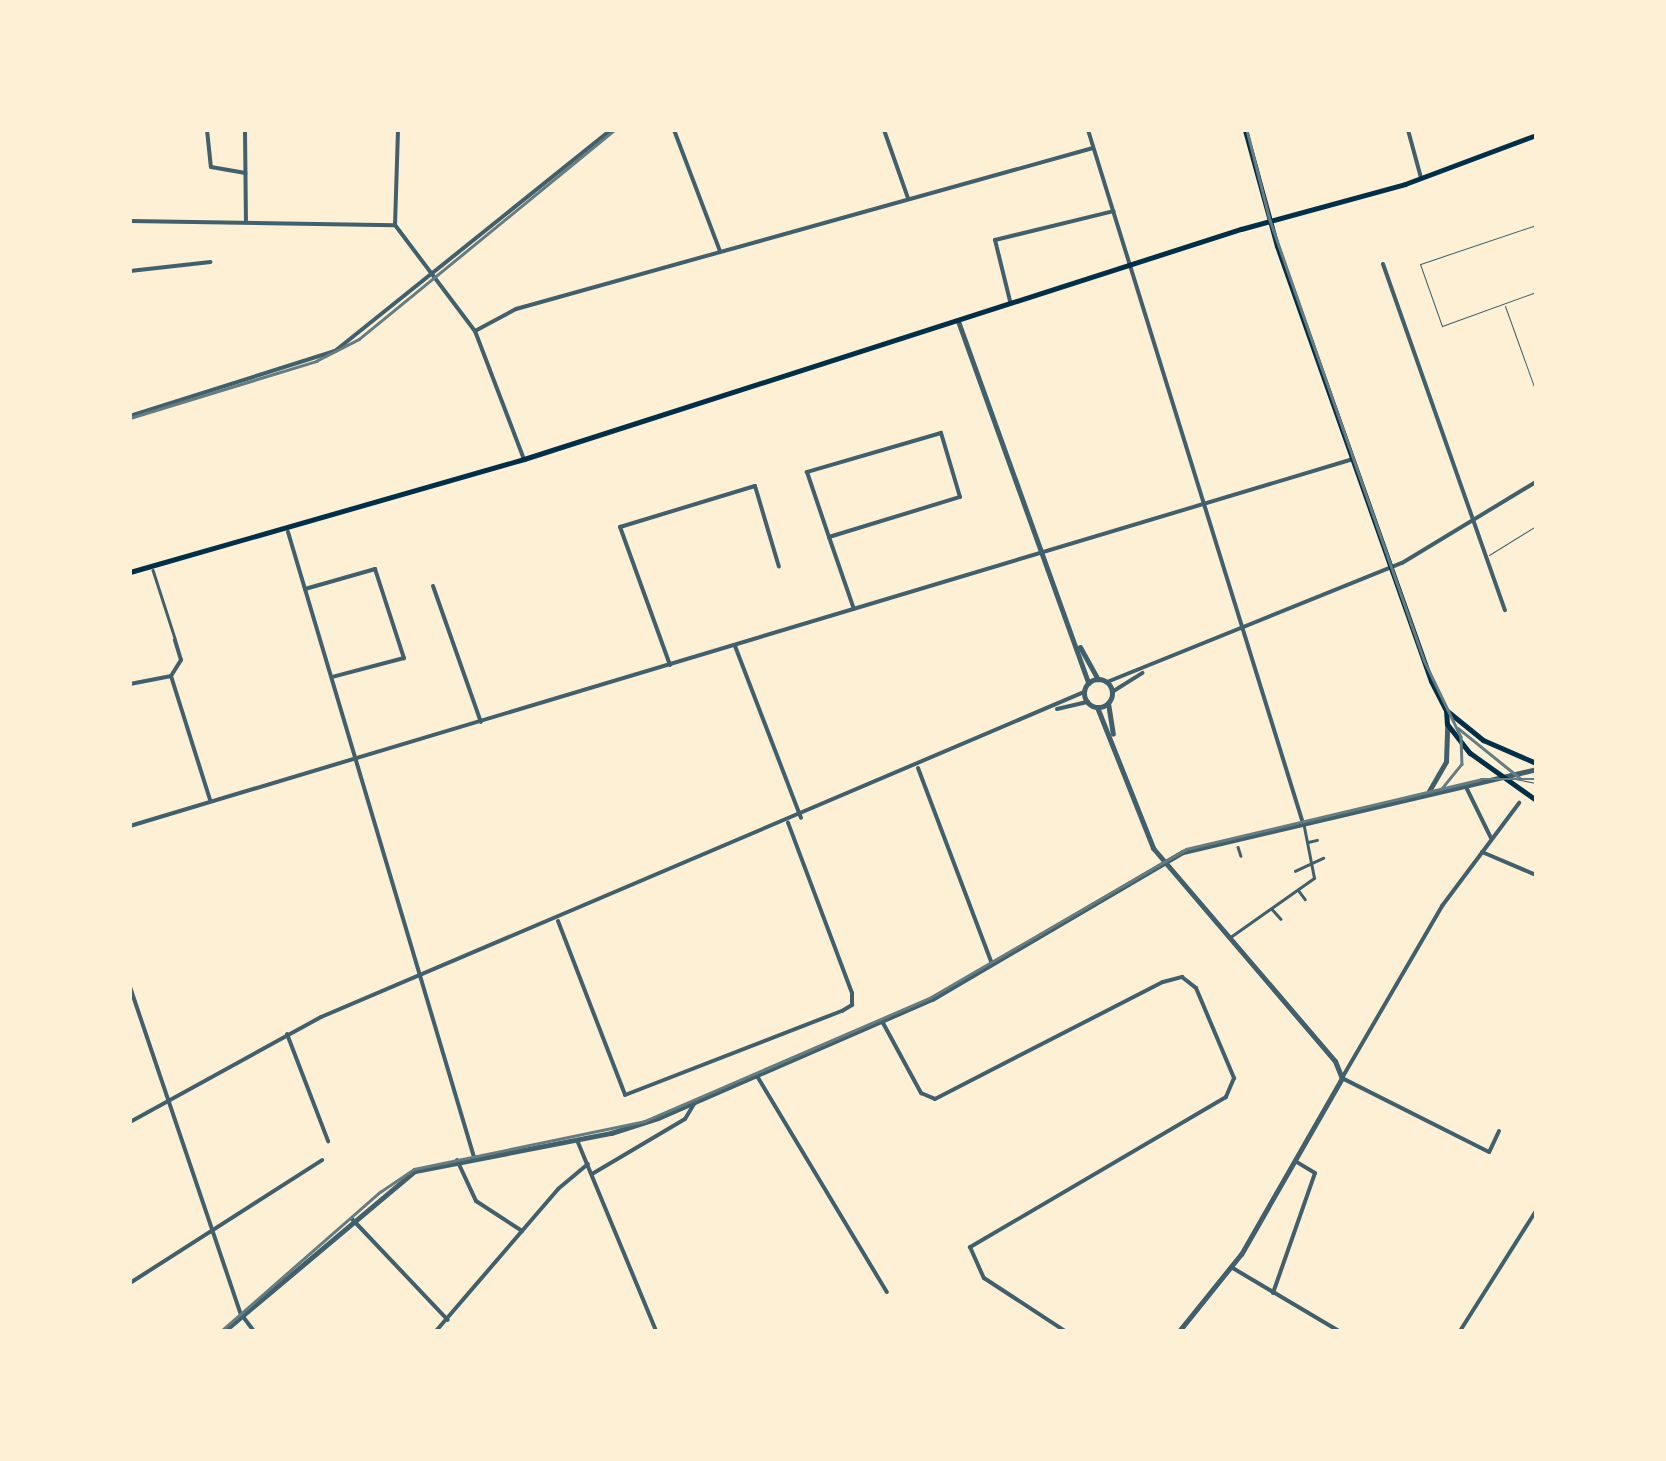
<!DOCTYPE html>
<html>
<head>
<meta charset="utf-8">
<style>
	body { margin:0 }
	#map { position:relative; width:1666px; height:1461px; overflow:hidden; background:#fdf0d5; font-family:Lato,sans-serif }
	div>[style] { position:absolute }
	.service>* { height:1px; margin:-0.5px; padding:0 0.5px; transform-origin:0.5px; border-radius:0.5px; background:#3f606c }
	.pedestrian>* { height:2.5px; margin:-1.25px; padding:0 1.25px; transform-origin:1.25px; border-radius:1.25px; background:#3f606c }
	.minor>* { height:4px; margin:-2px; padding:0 2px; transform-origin:2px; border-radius:2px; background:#3f606c }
	.tertiary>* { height:5px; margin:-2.5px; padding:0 2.5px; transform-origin:2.5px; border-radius:2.5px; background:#3f606c }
	.tertiary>.ring { margin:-2.5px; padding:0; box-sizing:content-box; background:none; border:5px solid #3f606c; border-radius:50% }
	.secondary>* { height:5px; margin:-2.5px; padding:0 2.5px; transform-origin:2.5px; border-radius:2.5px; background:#003049 }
	.tram>* { height:2.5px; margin:-1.25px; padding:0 1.25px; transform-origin:1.25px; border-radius:1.25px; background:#657d81 }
	span { translate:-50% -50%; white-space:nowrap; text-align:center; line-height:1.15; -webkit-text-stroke:9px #fdf0d5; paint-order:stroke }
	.frame { position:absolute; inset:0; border:132px solid #fdf0d5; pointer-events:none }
</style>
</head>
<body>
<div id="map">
	<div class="service">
		<div style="left:1536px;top:225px;width:122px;rotate:161.4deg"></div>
		<div style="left:1420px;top:264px;width:66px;rotate:70.5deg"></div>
		<div style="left:1442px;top:326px;width:100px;rotate:-19.9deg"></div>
		<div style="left:1505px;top:306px;width:91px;rotate:70.2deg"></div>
		<div style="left:1489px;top:555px;width:55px;rotate:-31.7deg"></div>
		<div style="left:1510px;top:778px;width:26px;rotate:11deg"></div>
	</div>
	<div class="pedestrian">
		<div style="left:153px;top:570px;width:71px;rotate:72.1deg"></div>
		<div style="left:1308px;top:842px;width:9px;rotate:-13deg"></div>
		<div style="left:1238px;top:847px;width:9px;rotate:72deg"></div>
		<div style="left:1295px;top:871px;width:31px;rotate:-25deg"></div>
		<div style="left:1299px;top:891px;width:10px;rotate:53deg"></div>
		<div style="left:1272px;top:909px;width:13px;rotate:48deg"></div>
		<div style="left:1229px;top:938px;width:104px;rotate:-35.2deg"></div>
		<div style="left:1314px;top:878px;width:52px;rotate:-101.1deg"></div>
	</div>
	<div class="minor">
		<div style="left:207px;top:130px;width:37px;rotate:84deg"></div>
		<div style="left:211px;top:167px;width:35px;rotate:10deg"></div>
		<div style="left:245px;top:130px;width:90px;rotate:89.4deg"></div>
		<div style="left:398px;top:130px;width:95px;rotate:91.8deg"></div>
		<div style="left:395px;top:225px;width:133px;rotate:53deg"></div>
		<div style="left:475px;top:331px;width:137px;rotate:69.1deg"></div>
		<div style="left:674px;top:130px;width:129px;rotate:69.2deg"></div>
		<div style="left:884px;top:130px;width:72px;rotate:70.6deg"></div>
		<div style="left:1088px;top:130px;width:722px;rotate:72.77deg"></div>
		<div style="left:1408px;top:130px;width:50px;rotate:74.8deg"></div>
		<div style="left:130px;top:221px;width:265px;rotate:0.9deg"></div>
		<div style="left:1383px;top:264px;width:367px;rotate:70.6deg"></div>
		<div style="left:130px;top:271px;width:81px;rotate:-6.4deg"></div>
		<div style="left:1010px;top:301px;width:63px;rotate:-103.8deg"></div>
		<div style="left:995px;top:240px;width:122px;rotate:-13.7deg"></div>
		<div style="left:475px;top:331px;width:47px;rotate:-28.2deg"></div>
		<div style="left:516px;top:309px;width:599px;rotate:-15.59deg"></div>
		<div style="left:130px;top:416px;width:215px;rotate:-17.6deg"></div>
		<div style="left:335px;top:351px;width:354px;rotate:-38.7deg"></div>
		<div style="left:288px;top:532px;width:652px;rotate:73.43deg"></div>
		<div style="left:829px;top:537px;width:137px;rotate:-17deg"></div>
		<div style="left:960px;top:497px;width:67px;rotate:-106.5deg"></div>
		<div style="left:941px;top:433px;width:140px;rotate:163.8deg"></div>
		<div style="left:807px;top:472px;width:69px;rotate:71.3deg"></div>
		<div style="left:829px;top:537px;width:76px;rotate:70.9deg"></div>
		<div style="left:433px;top:586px;width:144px;rotate:70.6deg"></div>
		<div style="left:305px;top:589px;width:73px;rotate:-15.9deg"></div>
		<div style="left:375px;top:569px;width:94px;rotate:72deg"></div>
		<div style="left:404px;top:658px;width:74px;rotate:165.2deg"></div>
		<div style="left:735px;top:646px;width:184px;rotate:69deg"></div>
		<div style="left:670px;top:665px;width:147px;rotate:-109.9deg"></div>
		<div style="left:620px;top:527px;width:141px;rotate:-16.9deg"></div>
		<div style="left:755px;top:486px;width:84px;rotate:73.5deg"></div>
		<div style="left:171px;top:676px;width:130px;rotate:72.5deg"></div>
		<div style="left:171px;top:676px;width:19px;rotate:-58deg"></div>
		<div style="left:181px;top:660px;width:21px;rotate:-107deg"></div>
		<div style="left:1107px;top:682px;width:318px;rotate:-22deg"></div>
		<div style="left:1402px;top:563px;width:157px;rotate:-31.2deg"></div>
		<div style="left:130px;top:684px;width:42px;rotate:-11deg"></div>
		<div style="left:1112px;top:692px;width:36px;rotate:-32deg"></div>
		<div style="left:1057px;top:709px;width:32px;rotate:-13deg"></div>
		<div style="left:918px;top:768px;width:210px;rotate:69.3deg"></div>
		<div style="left:1465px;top:785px;width:59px;rotate:63.9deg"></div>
		<div style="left:130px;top:826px;width:1277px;rotate:-16.7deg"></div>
		<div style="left:1482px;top:852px;width:59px;rotate:23.1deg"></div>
		<div style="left:558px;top:921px;width:186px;rotate:68.9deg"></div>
		<div style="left:625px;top:1095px;width:233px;rotate:-21.2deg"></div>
		<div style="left:842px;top:1011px;width:12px;rotate:-31deg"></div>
		<div style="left:852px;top:1005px;width:12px;rotate:-90deg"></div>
		<div style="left:852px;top:993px;width:182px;rotate:-110.6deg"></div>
		<div style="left:130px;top:987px;width:345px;rotate:71.3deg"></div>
		<div style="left:241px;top:1314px;width:21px;rotate:53deg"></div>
		<div style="left:883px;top:1023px;width:80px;rotate:61.5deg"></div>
		<div style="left:921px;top:1093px;width:15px;rotate:23deg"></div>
		<div style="left:935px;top:1099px;width:256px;rotate:-27.2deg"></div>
		<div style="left:1163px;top:982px;width:20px;rotate:-15deg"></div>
		<div style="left:1182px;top:977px;width:18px;rotate:38deg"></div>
		<div style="left:1196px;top:988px;width:98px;rotate:67.1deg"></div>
		<div style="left:1234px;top:1078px;width:21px;rotate:113deg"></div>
		<div style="left:1226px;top:1097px;width:297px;rotate:149.6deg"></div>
		<div style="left:970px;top:1247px;width:34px;rotate:66deg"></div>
		<div style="left:984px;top:1278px;width:97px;rotate:33.2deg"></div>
		<div style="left:287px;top:1034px;width:115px;rotate:69deg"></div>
		<div style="left:757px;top:1076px;width:252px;rotate:59deg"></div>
		<div style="left:130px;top:1122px;width:218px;rotate:-28.8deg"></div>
		<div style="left:321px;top:1017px;width:829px;rotate:-23.07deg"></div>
		<div style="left:1499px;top:1131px;width:23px;rotate:115deg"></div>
		<div style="left:1489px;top:1152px;width:165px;rotate:-153.3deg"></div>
		<div style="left:1342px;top:1078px;width:199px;rotate:-59.8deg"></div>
		<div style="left:1442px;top:906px;width:129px;rotate:-53.2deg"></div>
		<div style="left:577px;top:1140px;width:207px;rotate:67.5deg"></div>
		<div style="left:457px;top:1160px;width:45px;rotate:65.1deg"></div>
		<div style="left:476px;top:1201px;width:55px;rotate:33.1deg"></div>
		<div style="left:592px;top:1174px;width:108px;rotate:-30.6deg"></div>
		<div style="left:685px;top:1119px;width:21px;rotate:-59deg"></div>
		<div style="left:352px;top:1219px;width:139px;rotate:46.5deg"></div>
		<div style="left:1231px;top:1267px;width:126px;rotate:30.7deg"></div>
		<div style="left:130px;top:1283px;width:228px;rotate:-32.6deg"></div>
		<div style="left:1273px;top:1293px;width:127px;rotate:-70.7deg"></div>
		<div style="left:1315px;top:1173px;width:23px;rotate:-149deg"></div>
		<div style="left:436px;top:1331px;width:187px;rotate:-49.3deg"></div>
		<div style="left:558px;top:1189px;width:39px;rotate:-40deg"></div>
		<div style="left:1460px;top:1331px;width:142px;rotate:-57.7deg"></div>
	</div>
	<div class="tertiary">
		<div style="left:958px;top:321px;width:385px;rotate:70.2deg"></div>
		<div style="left:1080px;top:647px;width:37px;rotate:61deg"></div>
		<div class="ring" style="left:1084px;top:679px;width:23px;height:23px"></div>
		<div style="left:1108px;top:703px;width:31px;rotate:81deg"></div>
		<div style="left:1097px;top:707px;width:152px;rotate:68.3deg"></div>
		<div style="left:1153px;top:848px;width:280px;rotate:49.5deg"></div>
		<div style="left:1335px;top:1061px;width:18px;rotate:68deg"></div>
		<div style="left:1342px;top:1078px;width:203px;rotate:119.8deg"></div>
		<div style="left:1241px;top:1254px;width:99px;rotate:128.8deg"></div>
		<div style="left:1429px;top:791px;width:34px;rotate:-60deg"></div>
		<div style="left:1446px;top:761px;width:37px;rotate:-88deg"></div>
		<div style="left:224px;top:1331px;width:249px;rotate:-40deg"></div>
		<div style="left:415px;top:1171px;width:200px;rotate:-11deg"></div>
		<div style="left:611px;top:1133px;width:49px;rotate:-17.7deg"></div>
		<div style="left:658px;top:1118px;width:299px;rotate:-23.5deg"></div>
		<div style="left:932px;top:999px;width:291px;rotate:-30.4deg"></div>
		<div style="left:1183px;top:852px;width:363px;rotate:-13.2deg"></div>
	</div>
	<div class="secondary">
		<div style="left:1245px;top:130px;width:120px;rotate:74.6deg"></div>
		<div style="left:1277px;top:246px;width:461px;rotate:70.5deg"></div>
		<div style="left:1431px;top:681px;width:33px;rotate:63deg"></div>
		<div style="left:1446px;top:710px;width:48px;rotate:39deg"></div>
		<div style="left:1483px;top:740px;width:58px;rotate:23.5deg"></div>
		<div style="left:130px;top:572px;width:410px;rotate:-16deg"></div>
		<div style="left:524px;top:459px;width:753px;rotate:-17.79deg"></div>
		<div style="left:1241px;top:229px;width:170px;rotate:-15.3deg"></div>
		<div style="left:1405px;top:184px;width:140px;rotate:-20.5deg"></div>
		<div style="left:1446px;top:710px;width:14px;rotate:86deg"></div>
		<div style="left:1447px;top:724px;width:37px;rotate:52deg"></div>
		<div style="left:1470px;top:753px;width:81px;rotate:35.5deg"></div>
	</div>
	<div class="tram">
		<div style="left:1247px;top:130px;width:93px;rotate:75.7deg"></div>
		<div style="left:1270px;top:220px;width:466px;rotate:70.7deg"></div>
		<div style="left:1424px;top:660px;width:85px;rotate:64.3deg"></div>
		<div style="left:1461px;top:737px;width:27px;rotate:88deg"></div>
		<div style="left:1462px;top:764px;width:32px;rotate:129deg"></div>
		<div style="left:130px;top:418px;width:195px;rotate:-17deg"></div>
		<div style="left:316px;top:361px;width:48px;rotate:-27.1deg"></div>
		<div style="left:359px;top:339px;width:330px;rotate:-39.3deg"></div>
		<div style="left:1458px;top:728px;width:80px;rotate:38.9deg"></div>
		<div style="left:221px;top:1331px;width:211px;rotate:-41.2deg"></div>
		<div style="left:380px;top:1192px;width:41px;rotate:-34.1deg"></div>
		<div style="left:414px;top:1169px;width:236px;rotate:-11.7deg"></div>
		<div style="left:645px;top:1121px;width:312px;rotate:-23.4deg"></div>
		<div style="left:931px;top:997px;width:295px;rotate:-30.1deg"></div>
		<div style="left:1186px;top:849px;width:303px;rotate:-13.3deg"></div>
		<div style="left:1481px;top:779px;width:53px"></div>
	</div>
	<div class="frame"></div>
</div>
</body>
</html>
